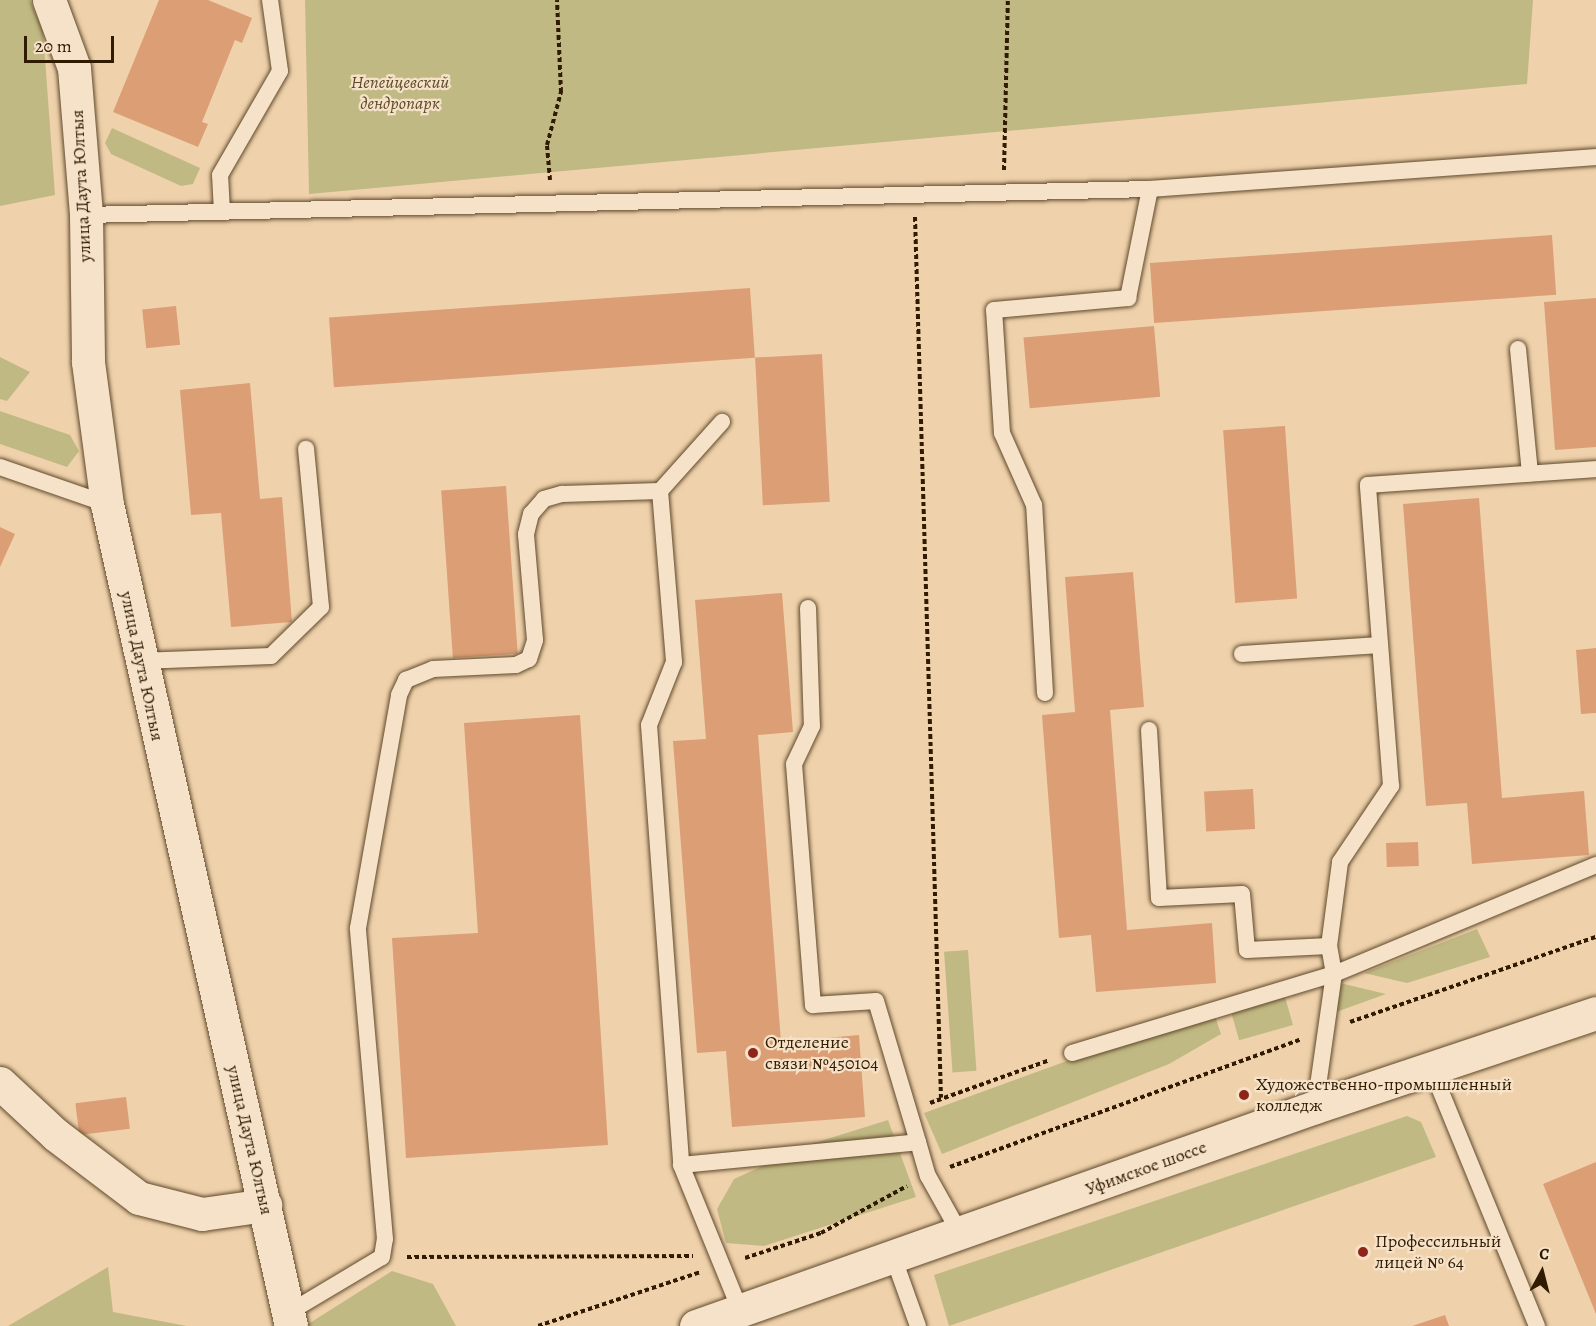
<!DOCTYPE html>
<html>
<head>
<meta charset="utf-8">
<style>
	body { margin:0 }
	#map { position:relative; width:1596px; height:1326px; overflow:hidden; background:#efd2ab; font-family:Alegreya,serif }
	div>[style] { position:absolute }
	.green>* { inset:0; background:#c1b983; transform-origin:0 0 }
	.building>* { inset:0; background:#dc9e75; transform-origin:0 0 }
	.path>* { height:4px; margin-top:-2px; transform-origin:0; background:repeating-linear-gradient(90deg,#301b01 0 4.5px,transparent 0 7.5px) }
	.roads { filter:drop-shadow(0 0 2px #60492c) drop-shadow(0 0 2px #60492c) }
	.service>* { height:16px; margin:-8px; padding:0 8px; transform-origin:8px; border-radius:8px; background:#f5e2c8 }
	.minor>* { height:33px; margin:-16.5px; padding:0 16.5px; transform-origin:16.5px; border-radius:16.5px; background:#f5e2c8 }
	.secondary>* { height:33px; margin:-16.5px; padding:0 16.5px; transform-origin:16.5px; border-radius:16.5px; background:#f5e2c8 }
	.dots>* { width:16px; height:16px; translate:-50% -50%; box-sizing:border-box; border:3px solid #f5e2c8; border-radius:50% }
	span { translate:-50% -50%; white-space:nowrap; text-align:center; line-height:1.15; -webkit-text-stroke:4.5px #f5e2c8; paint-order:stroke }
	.park-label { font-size:18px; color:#5c4a28; font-style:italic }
	.street-label { font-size:18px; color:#301b01 }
	.poi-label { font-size:18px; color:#301b01 }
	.left { translate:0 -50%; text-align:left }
	.north { position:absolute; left:1512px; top:1242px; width:60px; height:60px; -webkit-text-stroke:4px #f5e2c8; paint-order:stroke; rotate:7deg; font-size:16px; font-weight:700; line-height:24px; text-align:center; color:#301b01 }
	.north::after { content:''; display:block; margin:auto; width:21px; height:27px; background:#301b01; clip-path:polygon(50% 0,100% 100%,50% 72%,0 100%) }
	.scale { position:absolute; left:24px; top:36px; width:90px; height:27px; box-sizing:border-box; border:3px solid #301b01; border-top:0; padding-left:8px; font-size:18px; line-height:21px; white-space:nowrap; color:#301b01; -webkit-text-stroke:4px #f5e2c8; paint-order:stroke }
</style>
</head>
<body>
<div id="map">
	<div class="green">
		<div style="clip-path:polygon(0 0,30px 0,43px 31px,55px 195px,0 206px)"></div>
		<div style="clip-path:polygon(305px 0,1533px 0,1527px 84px,309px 194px)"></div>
		<div style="clip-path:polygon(112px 128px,200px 168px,193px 184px,181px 186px,111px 154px,105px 143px)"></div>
		<div style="clip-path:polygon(0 357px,30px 372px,7px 401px,0 399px)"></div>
		<div style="clip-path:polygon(0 411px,70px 435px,79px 451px,67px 467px,0 444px)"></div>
		<div style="clip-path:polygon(1477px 929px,1490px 957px,1407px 983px,1364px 973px)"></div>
		<div style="left:968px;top:950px;width:121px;height:24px;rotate:86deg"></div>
		<div style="clip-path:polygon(1340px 983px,1386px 994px,1336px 1012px)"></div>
		<div style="left:1285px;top:997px;width:29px;height:56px;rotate:74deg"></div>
		<div style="clip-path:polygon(1215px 1016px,1221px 1034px,1169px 1064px,942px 1154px,924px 1113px,1075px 1058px)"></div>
		<div style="clip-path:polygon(1407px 1116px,1421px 1122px,1436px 1157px,949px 1326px,934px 1275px)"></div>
		<div style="clip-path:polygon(888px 1120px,916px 1197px,764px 1246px,726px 1243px,717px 1209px,734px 1179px,808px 1145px)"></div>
		<div style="clip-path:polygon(108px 1267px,113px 1312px,187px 1326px,8px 1326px)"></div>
		<div style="clip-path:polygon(392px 1271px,433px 1284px,456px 1326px,305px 1326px)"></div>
	</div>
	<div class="building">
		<div style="clip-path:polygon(159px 0,208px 0,252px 18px,242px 43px,235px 40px,202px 122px,208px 124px,198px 147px,113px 112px)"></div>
		<div style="left:1552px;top:235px;width:60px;height:403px;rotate:86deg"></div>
		<div style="left:750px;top:288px;width:70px;height:422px;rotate:86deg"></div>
		<div style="clip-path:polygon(1596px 298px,1596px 447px,1555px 450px,1544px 302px)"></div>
		<div style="left:176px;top:306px;width:39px;height:34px;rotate:84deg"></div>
		<div style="left:1154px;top:326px;width:71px;height:131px;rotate:85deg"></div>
		<div style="left:822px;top:354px;width:148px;height:67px;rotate:87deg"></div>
		<div style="clip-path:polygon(250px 383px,260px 499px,282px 497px,292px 622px,231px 627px,221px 513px,191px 515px,180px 390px)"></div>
		<div style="left:1285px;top:426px;width:173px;height:62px;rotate:86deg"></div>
		<div style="left:506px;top:486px;width:168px;height:65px;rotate:86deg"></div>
		<div style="clip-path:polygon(1479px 498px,1502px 798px,1584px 791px,1589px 855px,1472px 864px,1467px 803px,1426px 806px,1403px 504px)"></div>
		<div style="clip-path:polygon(0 527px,15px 534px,0 567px)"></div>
		<div style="clip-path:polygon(1133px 572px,1144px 707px,1110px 710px,1127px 930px,1212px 923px,1216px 983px,1096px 992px,1091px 935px,1059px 938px,1042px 715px,1075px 712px,1065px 577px)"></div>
		<div style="clip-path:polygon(782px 593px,793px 732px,758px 735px,781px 1042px,859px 1035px,865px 1117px,732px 1127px,726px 1051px,697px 1053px,673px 741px,706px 739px,695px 600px)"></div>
		<div style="clip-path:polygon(1596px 648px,1596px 713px,1581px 714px,1576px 650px)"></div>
		<div style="clip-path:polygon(580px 715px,608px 1145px,406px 1158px,392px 938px,478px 933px,464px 723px)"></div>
		<div style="left:1253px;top:789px;width:40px;height:49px;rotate:87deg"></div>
		<div style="left:1418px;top:842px;width:24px;height:32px;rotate:88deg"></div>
		<div style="left:126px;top:1097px;width:32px;height:51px;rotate:83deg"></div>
		<div style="clip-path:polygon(1596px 1162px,1596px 1314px,1543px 1184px)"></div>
		<div style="clip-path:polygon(1445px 1315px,1449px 1326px,1412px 1326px)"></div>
	</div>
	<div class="path">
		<div style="left:1004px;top:170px;width:170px;rotate:-88.7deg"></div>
		<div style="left:550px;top:180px;width:35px;rotate:-95deg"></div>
		<div style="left:547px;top:145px;width:55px;rotate:-75.2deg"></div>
		<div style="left:561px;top:92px;width:92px;rotate:-92.5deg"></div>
		<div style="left:915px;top:217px;width:881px;rotate:88.31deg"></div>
		<div style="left:1350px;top:1022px;width:260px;rotate:-19.1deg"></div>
		<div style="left:930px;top:1103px;width:127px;rotate:-19.7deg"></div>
		<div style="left:950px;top:1167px;width:374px;rotate:-20deg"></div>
		<div style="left:407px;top:1257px;width:286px;rotate:-0.2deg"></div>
		<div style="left:745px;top:1258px;width:80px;rotate:-18.2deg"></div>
		<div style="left:821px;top:1233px;width:98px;rotate:-28.7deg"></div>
		<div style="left:538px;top:1326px;width:171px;rotate:-18.4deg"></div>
	</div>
	<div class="roads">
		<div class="service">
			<div style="left:222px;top:212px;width:37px;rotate:-93deg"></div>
			<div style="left:220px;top:175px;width:120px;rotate:-60deg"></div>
			<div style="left:280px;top:71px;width:72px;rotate:-98deg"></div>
			<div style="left:86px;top:215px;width:1064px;rotate:-1.4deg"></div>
			<div style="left:1150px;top:189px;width:447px;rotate:-4.1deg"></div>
			<div style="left:1518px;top:349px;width:125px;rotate:84.5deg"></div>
			<div style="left:0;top:467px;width:113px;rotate:19.1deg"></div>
			<div style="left:660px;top:491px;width:172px;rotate:85.3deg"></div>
			<div style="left:674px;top:662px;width:68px;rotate:111.6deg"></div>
			<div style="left:649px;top:725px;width:441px;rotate:85.8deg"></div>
			<div style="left:681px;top:1165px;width:159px;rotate:67.8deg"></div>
			<div style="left:808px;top:608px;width:118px;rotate:88.1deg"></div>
			<div style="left:812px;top:726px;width:42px;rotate:115.3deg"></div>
			<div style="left:794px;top:764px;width:242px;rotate:85.5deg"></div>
			<div style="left:813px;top:1005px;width:63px;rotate:-3.6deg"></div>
			<div style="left:876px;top:1001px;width:147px;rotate:73.4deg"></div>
			<div style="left:1242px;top:654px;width:138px;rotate:-3.7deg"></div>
			<div style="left:140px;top:661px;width:131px;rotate:-2.2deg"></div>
			<div style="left:271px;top:656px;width:70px;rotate:-44.4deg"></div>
			<div style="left:321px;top:607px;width:159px;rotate:-95.4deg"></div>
			<div style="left:1045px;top:693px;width:188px;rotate:-93.3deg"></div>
			<div style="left:1034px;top:505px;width:79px;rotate:-114deg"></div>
			<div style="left:1002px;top:433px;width:123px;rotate:-93.7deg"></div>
			<div style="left:994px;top:310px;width:135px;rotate:-5.1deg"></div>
			<div style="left:1128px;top:298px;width:111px;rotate:-78.6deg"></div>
			<div style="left:1149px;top:730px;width:168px;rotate:86.6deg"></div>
			<div style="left:1159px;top:898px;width:83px;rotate:-2.8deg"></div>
			<div style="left:1242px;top:894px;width:56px;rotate:84.9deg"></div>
			<div style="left:1247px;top:950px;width:82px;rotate:-2.8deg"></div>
			<div style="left:1072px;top:1053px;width:274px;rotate:-16.8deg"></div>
			<div style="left:1334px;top:974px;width:284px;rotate:-22.6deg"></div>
			<div style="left:1432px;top:1070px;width:277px;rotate:67.7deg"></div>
			<div style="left:1315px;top:1107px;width:134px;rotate:-81.9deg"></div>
			<div style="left:1334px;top:974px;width:28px;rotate:-100deg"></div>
			<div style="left:1329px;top:946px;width:85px;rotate:-82.5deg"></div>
			<div style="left:1340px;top:862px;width:92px;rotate:-56.1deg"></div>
			<div style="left:1391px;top:786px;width:302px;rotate:-94.4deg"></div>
			<div style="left:1368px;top:485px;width:229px;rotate:-4deg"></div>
			<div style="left:681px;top:1165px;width:238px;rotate:-5.5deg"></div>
			<div style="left:918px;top:1142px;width:35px;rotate:74deg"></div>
			<div style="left:928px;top:1176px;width:68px;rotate:60.8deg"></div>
			<div style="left:894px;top:1259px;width:71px;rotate:70.3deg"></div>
			<div style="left:288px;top:1313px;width:109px;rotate:-30.8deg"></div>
			<div style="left:382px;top:1257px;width:18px;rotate:-81deg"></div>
			<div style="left:385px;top:1239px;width:312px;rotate:-95deg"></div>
			<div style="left:358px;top:928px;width:237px;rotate:-80deg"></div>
			<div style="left:399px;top:695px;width:17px;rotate:-65deg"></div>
			<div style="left:406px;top:680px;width:29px;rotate:-22deg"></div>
			<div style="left:433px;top:669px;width:83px;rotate:-2.8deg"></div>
			<div style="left:516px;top:665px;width:14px;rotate:-25deg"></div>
			<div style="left:529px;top:659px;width:20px;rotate:-72deg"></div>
			<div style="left:535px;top:640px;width:106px;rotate:-94.9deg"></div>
			<div style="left:526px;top:534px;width:21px;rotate:-76deg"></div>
			<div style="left:531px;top:514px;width:20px;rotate:-49deg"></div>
			<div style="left:544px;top:499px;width:19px;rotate:-16deg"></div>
			<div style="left:562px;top:494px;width:98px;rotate:-1.8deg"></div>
			<div style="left:660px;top:491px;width:93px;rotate:-48.1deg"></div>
		</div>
		<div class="minor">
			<div style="left:49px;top:0;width:72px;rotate:69.8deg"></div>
			<div style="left:74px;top:68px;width:147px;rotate:85.3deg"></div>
			<div style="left:86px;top:215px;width:147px;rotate:89.2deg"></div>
			<div style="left:88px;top:362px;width:143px;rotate:82.4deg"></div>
			<div style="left:107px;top:504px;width:842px;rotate:77.38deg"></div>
			<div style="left:0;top:1083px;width:76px;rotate:42.9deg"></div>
			<div style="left:56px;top:1135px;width:104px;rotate:37.2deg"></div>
			<div style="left:139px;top:1198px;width:65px;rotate:14.3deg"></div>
			<div style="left:202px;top:1214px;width:64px;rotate:-8.1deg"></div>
		</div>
		<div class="secondary">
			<div style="left:696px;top:1326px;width:657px;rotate:-19.48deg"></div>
			<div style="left:1315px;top:1107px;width:296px;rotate:-18.5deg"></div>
		</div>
	</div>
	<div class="dots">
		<div style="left:753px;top:1053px;background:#8f2418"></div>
		<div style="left:1244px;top:1095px;background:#8f2418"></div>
		<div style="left:1363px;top:1252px;background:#8f2418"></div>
	</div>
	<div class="park-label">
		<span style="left:400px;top:93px">Непейцевский<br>дендропарк</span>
	</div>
	<div class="street-label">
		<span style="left:81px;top:186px;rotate:-93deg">улица Даута Юлтыя</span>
		<span style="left:142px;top:666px;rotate:78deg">улица Даута Юлтыя</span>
		<span style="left:250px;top:1140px;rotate:77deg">улица Даута Юлтыя</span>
		<span style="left:1146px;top:1168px;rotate:-20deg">Уфимское шоссе</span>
	</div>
	<div class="poi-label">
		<span class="left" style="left:765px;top:1053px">Отделение<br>связи №450104</span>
		<span class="left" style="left:1256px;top:1095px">Художественно-промышленный<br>колледж</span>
		<span class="left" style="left:1375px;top:1252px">Профессильный<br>лицей № 64</span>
	</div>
	<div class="north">С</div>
	<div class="scale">20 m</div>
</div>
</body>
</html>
